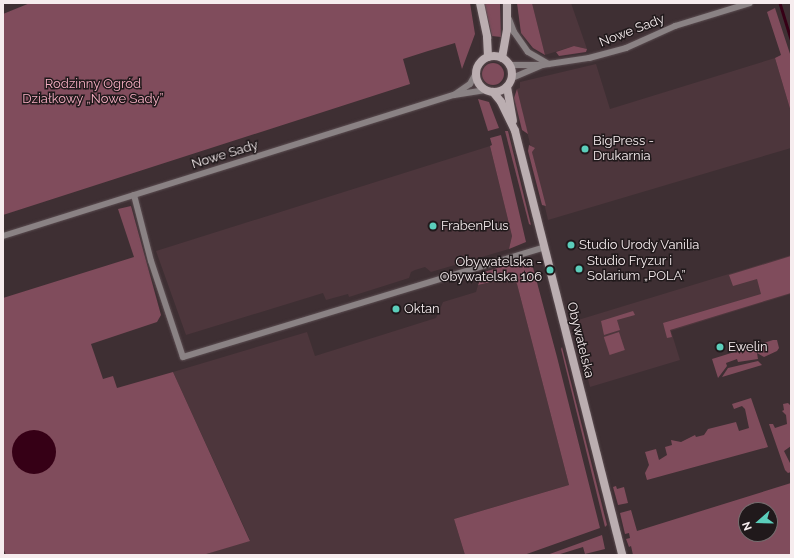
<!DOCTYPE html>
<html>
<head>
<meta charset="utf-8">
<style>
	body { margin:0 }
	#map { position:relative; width:794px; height:558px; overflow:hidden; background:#3e2f33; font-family:Raleway,sans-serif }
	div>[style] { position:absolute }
	.built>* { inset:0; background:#4d363c }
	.green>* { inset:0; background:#804c5c; transform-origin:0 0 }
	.round { border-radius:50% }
	.water>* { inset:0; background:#360016 }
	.stream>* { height:2.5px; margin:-1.25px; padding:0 1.25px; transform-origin:1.25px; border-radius:1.25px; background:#360016 }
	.roads { filter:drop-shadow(0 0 1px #5b4d51) drop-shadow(0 0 1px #5b4d51) }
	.minor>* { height:6px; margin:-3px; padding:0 3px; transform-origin:3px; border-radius:3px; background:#8a8284 }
	.secondary>* { height:8px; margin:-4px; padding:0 4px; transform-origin:4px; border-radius:4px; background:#bbaeb1 }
	.secondary>.ring { margin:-4px; padding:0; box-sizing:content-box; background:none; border:8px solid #bbaeb1; border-radius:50% }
	.dots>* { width:11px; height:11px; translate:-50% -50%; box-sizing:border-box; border:2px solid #20191b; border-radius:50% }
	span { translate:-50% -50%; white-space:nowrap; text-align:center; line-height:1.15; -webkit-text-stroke:3px #20191b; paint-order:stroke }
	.street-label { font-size:13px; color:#f6ecee }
	.park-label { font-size:13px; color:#f5aec2 }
	.poi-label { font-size:13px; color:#f6ecee }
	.left { translate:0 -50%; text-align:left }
	.right { translate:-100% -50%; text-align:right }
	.frame { position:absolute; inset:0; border:4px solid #f6ecee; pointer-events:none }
	.north { position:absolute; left:738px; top:502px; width:40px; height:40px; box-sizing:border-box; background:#20191b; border:1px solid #766d6f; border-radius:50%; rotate:250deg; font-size:11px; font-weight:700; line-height:16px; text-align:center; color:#f6ecee }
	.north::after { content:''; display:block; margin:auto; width:14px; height:18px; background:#5bcebb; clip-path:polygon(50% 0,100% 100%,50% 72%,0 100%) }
</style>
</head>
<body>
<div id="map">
	<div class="built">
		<div style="clip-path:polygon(532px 3px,571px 3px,587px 49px,574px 46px,545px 55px)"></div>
		<div style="clip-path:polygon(775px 58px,791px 112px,791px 148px,548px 220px,517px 89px,520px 88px,520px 82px,596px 64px,610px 109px)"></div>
		<div style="clip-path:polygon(490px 146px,512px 236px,509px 249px,431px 272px,425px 267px,415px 270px,411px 272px,409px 278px,349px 297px,348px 294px,326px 300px,323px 293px,186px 335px,156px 251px)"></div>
		<div style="clip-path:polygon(791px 255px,791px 294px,671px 331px,680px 360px,590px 387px,576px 332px,581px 329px,578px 320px)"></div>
		<div style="clip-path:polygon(512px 277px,517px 284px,569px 485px,454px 519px,465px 555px,203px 555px,250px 540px,173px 372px,307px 332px,315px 356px,436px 318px,443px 302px,476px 292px,478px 285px)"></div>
	</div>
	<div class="green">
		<div style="clip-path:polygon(30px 3px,470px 3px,475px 34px,462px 69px,455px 43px,428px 51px,403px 59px,410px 84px,3px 215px,3px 14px)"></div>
		<div style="clip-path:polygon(484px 3px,500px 3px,501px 37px,492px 36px)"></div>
		<div style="clip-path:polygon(517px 3px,532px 3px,545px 55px,533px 48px,521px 33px)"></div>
		<div style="clip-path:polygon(775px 8px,791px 57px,791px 112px,775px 58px,781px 55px,767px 12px)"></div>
		<div style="clip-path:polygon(574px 46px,587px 49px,586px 52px,559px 56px,556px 52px)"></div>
		<div class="round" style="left:482px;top:63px;width:22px;height:22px"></div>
		<div style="clip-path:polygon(517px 89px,528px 134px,522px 130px,514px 98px)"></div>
		<div style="clip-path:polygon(478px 99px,489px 102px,499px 128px,488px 131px)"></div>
		<div style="clip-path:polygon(505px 131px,508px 131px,531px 225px,529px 224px)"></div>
		<div style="clip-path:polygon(501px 135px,526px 242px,509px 249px,512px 236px,490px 146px,492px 145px,490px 138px)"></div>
		<div style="clip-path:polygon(529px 145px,535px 148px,532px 152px,546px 206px,542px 205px,528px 151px)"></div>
		<div style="clip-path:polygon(131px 206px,161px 315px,157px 322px,91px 344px,103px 379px,113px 376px,117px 388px,173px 372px,250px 541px,203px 555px,6px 555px,3px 548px,3px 298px,134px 257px,118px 209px)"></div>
		<div style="clip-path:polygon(791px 256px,791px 293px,670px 330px,672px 337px,667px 338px,663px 323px,761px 294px,757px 279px,733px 286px,729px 275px)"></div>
		<div style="clip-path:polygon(528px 259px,531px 260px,557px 357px,600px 528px,524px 555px,465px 555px,454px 519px,569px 485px,517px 284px,512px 277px,478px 285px,484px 272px)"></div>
		<div style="clip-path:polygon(633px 311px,635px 315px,617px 320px,620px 330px,604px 335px,601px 321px)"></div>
		<div style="left:619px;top:332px;width:19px;height:16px;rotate:72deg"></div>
		<div style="clip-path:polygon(773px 340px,777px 340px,779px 348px,777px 351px,764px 357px,757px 353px,758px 359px,738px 362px,737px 359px,726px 363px,727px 366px,718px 378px,712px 359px)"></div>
		<div style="clip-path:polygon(562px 347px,607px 525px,605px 527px,561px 349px)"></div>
		<div style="clip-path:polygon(758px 361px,762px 365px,722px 377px,728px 368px)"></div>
		<div style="clip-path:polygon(751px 398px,768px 447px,647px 480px,645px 473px,649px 465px,645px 452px,656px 449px,659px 460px,667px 455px,665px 447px,672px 445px,671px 440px,681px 442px,695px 435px,696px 437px,704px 435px,708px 429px,736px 422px,739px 431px,749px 428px,745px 409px,742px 406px,734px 409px,732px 404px)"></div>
		<div style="clip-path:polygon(788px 403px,791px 406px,791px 446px,784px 451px,791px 465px,791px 472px,788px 473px,785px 470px,769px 424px,773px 424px,775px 428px,787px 424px,786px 415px,782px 411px,784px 410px,783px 404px)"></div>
		<div style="clip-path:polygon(evenodd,791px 483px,791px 555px,633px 555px,631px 546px,629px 547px,626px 539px,630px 538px,629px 533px,625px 534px,620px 513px,631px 510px,637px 531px,791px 483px,746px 510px,770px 510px,770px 534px,746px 534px,746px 510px)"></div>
		<div style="clip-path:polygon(616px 486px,617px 489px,624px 487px,628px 503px,618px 505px,613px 487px)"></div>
		<div style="clip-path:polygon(602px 535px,605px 549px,585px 554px,583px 547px,557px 555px,547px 555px)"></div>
	</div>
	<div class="water">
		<div class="round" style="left:12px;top:430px;width:44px;height:44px"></div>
	</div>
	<div class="stream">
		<div style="left:780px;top:3px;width:37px;rotate:73deg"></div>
	</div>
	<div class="roads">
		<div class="minor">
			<div style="left:509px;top:19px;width:14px;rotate:69deg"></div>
			<div style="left:514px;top:32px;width:24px;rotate:55deg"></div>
			<div style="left:528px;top:52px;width:24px;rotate:30deg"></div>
			<div style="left:510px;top:65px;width:30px"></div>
			<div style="left:512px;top:78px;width:33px;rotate:-23deg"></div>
			<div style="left:542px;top:65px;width:48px;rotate:-8.5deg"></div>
			<div style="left:589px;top:58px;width:38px;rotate:-15deg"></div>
			<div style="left:626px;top:48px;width:54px;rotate:-24.2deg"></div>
			<div style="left:675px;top:26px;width:78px;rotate:-17deg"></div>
			<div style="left:454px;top:95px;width:19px;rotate:-35deg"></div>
			<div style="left:470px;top:84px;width:13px;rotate:-61deg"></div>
			<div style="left:134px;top:195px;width:68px;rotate:75.6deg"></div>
			<div style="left:151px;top:261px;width:101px;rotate:71.6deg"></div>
			<div style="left:183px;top:357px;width:377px;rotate:-16.9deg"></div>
			<div style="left:3px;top:236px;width:473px;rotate:-17.4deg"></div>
			<div style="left:454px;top:95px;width:32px;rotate:-9deg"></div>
		</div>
		<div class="secondary">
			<div style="left:480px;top:3px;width:35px;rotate:78deg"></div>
			<div style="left:487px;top:37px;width:20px;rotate:87deg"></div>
			<div class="ring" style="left:476px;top:56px;width:28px;height:28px"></div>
			<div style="left:502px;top:58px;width:28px;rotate:-80deg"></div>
			<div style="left:507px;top:30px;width:27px;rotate:-90deg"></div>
			<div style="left:507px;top:87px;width:34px;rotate:80deg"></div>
			<div style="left:493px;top:92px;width:13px;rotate:51deg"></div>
			<div style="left:501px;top:102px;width:32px;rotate:64deg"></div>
			<div style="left:515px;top:131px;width:437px;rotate:75.8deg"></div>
		</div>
	</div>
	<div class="dots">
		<div style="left:585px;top:149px;background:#5bcebb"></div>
		<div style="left:433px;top:226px;background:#5bcebb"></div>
		<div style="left:571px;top:245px;background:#5bcebb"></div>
		<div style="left:579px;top:269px;background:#5bcebb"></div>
		<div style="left:550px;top:270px;background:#5bcebb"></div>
		<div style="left:396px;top:309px;background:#5bcebb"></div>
		<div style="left:720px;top:347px;background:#5bcebb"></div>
	</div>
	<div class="street-label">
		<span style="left:632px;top:31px;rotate:-21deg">Nowe Sady</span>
		<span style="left:225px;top:155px;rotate:-17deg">Nowe Sady</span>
		<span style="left:580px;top:340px;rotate:76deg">Obywatelska</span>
	</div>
	<div class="park-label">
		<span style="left:93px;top:92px">Rodzinny Ogród<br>Działkowy „Nowe Sady”</span>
	</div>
	<div class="poi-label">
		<span class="left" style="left:593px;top:149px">BigPress -<br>Drukarnia</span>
		<span class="left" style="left:441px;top:226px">FrabenPlus</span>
		<span class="left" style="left:579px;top:245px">Studio Urody Vanilia</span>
		<span class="left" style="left:587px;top:269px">Studio Fryzur i<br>Solarium „POLA”</span>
		<span class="right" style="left:542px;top:270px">Obywatelska -<br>Obywatelska 106</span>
		<span class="left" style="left:404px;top:309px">Oktan</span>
		<span class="left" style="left:728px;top:347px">Ewelin</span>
	</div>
	<div class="frame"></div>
	<div class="north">N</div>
</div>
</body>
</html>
